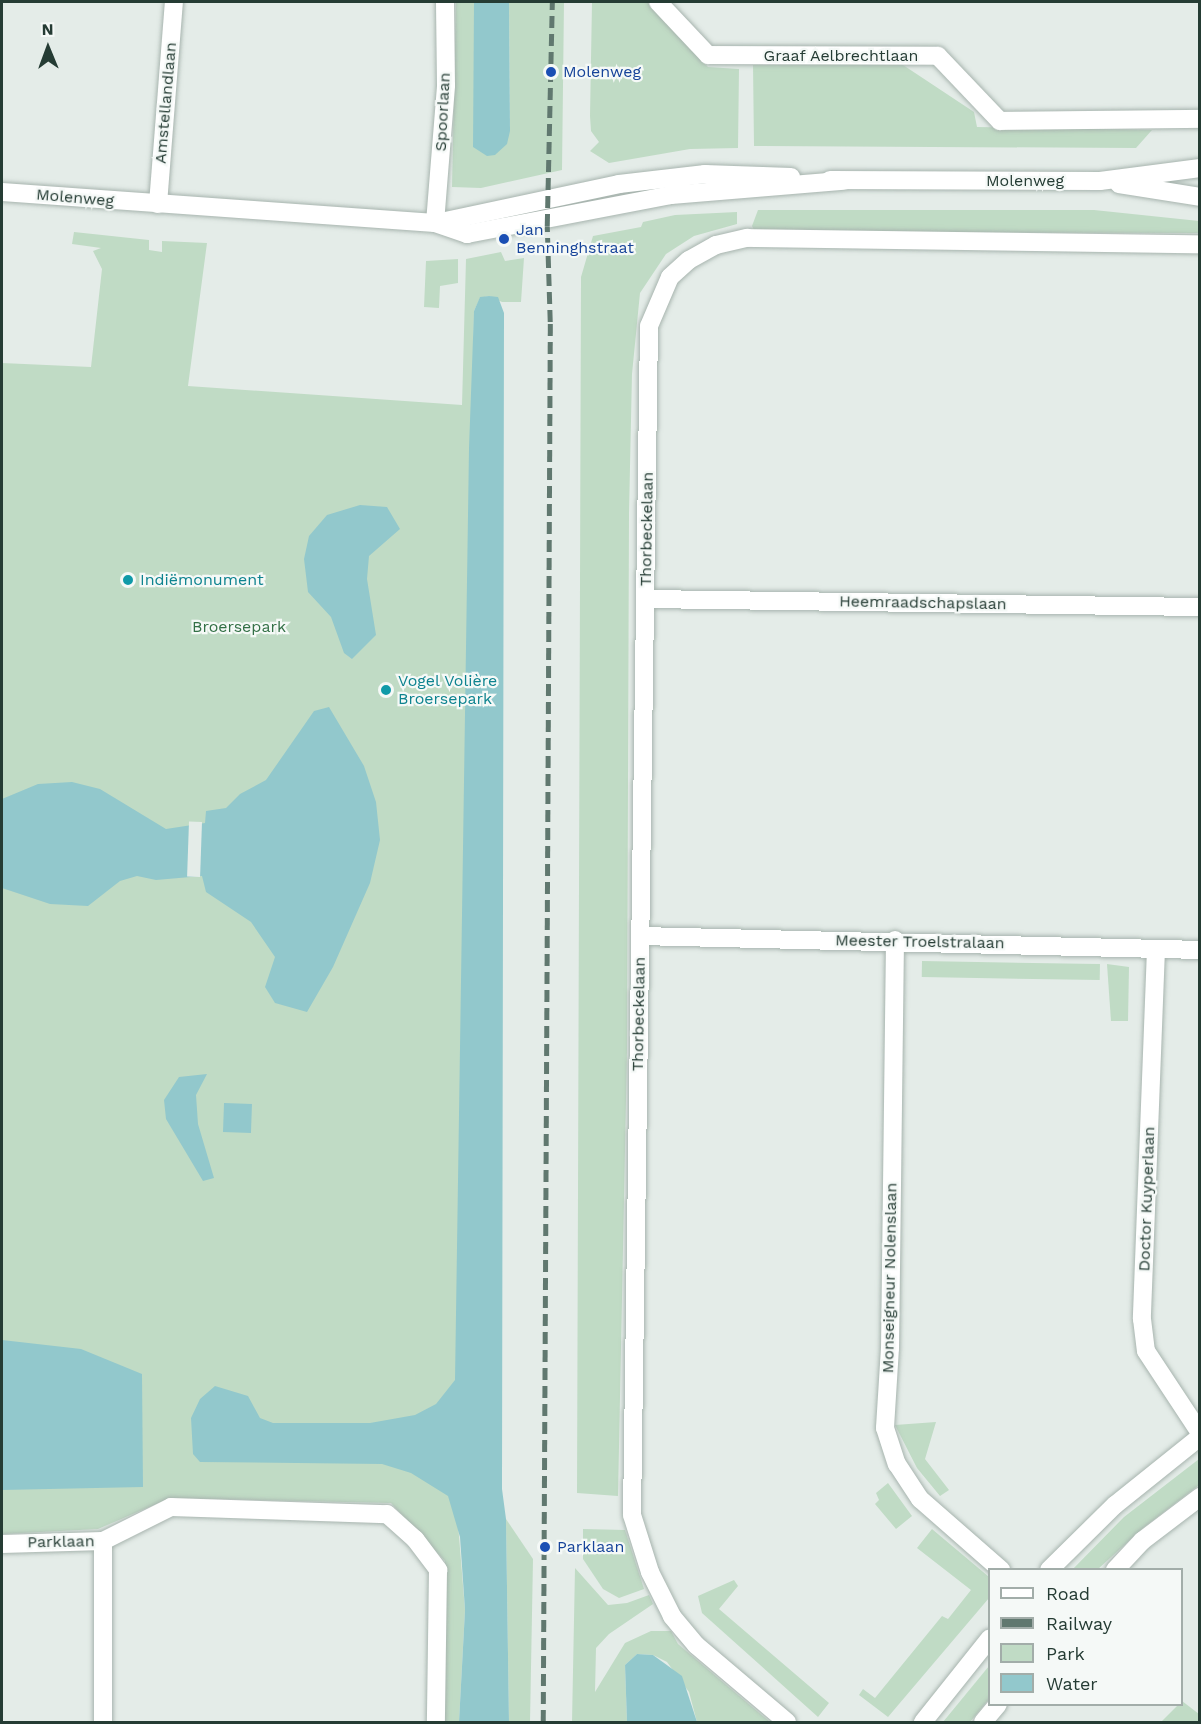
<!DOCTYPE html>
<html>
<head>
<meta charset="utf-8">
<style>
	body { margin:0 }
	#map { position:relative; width:1201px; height:1724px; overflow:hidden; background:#e4ece8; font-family:"Work Sans",sans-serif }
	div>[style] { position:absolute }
	.green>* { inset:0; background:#c0dbc5; transform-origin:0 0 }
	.water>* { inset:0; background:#92c8cc; transform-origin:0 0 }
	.pier>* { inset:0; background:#e4ece8; transform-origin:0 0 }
	.roads { filter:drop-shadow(0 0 2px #a7b4ae) drop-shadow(0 0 2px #a7b4ae) }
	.minor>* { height:18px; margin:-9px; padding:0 9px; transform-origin:9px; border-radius:9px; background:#fff }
	.rail>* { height:4.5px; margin-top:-2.25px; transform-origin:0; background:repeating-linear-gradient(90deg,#60786f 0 12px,transparent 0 18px) }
	.dots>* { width:16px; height:16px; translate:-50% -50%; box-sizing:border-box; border:3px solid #f5f9f7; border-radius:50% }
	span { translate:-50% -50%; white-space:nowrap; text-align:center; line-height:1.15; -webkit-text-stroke:4.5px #f5f9f7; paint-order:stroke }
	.street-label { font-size:16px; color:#253c34 }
	.transit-label { font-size:16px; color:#164399 }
	.left { translate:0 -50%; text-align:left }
	.culture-label { font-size:16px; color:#0d838f }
	.park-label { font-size:16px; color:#337046 }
	.frame { position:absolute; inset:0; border:3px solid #253c34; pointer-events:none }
	.legend { position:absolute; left:988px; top:1568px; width:195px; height:138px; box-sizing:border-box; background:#f5f9f7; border:2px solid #a2ada9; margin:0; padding:8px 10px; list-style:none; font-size:18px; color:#253c34 }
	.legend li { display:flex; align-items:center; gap:12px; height:30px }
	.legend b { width:30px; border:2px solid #a2ada9 }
	.north { position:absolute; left:18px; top:18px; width:60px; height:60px; -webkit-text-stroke:4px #f5f9f7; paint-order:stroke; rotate:359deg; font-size:16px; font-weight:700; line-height:24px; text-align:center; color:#253c34 }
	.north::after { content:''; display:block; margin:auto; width:21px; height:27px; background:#253c34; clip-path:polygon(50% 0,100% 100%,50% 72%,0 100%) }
</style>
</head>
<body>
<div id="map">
	<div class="green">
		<div style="clip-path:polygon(456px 2px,474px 2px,474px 42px,510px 131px,509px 2px,564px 2px,562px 170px,481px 188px,452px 187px)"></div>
		<div style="clip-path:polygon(592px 2px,647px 2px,708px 67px,739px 69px,738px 148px,690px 149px,609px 163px,590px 151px,599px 142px,591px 131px,590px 116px)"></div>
		<div style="clip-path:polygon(900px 63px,974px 112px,977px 127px,1152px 130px,1136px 148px,754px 146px,753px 65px)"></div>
		<div style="clip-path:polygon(758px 210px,1094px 210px,1199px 221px,1200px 233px,755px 232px,752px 226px)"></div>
		<div style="clip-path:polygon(737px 212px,737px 224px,694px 236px,666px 254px,640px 293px,632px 374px,629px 514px,627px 1050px,618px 1496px,577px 1493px,581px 277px,593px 236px,641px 227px,643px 222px,675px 215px)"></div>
		<div style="clip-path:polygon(74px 232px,149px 240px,149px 250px,162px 252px,162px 241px,207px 243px,188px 386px,462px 405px,466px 259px,501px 252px,505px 261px,524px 258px,521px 302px,502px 302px,489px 296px,480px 298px,474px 311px,458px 1524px,465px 1610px,459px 1722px,443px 1722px,445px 1561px,391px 1503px,170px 1498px,98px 1529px,2px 1534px,2px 363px,91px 367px,102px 269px,93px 251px,101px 248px,72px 244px)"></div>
		<div style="clip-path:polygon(458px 259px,458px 283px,440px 286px,439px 308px,424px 307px,426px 261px)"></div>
		<div style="left:922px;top:961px;width:178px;height:16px;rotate:1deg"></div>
		<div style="clip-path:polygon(1107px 964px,1129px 967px,1128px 1021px,1111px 1021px)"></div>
		<div style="clip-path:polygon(936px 1422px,925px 1459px,949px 1490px,940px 1496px,917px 1468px,895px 1425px)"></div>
		<div style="clip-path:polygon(1199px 1459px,1199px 1485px,1143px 1528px,1098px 1569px,1072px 1570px,1124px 1517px)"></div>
		<div style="clip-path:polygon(888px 1483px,912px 1516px,896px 1529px,875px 1504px,879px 1500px,876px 1493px)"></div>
		<div style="clip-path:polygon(506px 1519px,533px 1559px,530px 1722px,509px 1722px)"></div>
		<div style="clip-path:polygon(583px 1529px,625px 1530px,644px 1589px,619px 1598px,603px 1589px,583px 1559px)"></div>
		<div style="clip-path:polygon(932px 1529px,989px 1577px,989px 1598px,888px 1717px,859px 1695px,863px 1689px,875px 1698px,942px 1616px,948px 1619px,971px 1590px,917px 1548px)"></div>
		<div style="clip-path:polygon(575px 1568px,608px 1605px,627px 1603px,649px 1595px,653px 1604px,609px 1634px,596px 1648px,595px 1692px,625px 1643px,651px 1631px,671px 1631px,678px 1644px,770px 1722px,697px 1722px,689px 1692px,667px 1662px,653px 1655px,637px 1654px,625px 1665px,627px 1722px,572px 1722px)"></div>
		<div style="clip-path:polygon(734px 1580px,738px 1586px,719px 1609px,829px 1703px,818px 1717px,702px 1613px,698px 1596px)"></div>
		<div style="clip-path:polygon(989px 1666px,989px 1699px,970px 1722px,943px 1722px)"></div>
		<div style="clip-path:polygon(1182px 1701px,1199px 1714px,1199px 1722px,1161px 1722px)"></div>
	</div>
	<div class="water">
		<div style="clip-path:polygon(474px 2px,509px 2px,510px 131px,507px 144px,495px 155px,487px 156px,473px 147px)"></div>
		<div style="clip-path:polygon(489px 296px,498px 297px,504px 313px,502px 1489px,506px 1519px,509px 1722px,459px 1722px,465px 1610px,460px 1537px,448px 1496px,411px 1473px,382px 1464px,200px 1462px,193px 1454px,191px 1418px,200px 1399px,215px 1386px,248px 1396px,260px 1418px,273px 1423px,370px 1423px,415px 1415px,436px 1404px,455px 1380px,469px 448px,474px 311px,480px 297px)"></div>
		<div style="clip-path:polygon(360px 505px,387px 507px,400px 529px,369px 556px,367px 579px,376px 635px,352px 659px,344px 653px,331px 617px,308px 592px,304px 559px,309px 536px,327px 515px)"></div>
		<div style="clip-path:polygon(329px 707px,364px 766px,376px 802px,380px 840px,370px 883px,333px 967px,307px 1012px,275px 1003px,265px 987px,275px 957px,251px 922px,206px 892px,202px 876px,156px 880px,137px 876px,120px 881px,88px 906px,50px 904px,2px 888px,2px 799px,38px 784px,72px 782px,100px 789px,166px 829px,205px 823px,206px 811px,226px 808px,240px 794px,266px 780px,314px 711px)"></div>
		<div style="clip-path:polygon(207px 1074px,196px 1095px,198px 1124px,214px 1178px,203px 1181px,166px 1119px,164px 1100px,179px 1077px)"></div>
		<div style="left:224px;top:1103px;width:28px;height:29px;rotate:2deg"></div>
		<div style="clip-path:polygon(2px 1340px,81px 1349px,142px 1374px,143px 1487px,2px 1490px)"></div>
		<div style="clip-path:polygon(637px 1654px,653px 1655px,682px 1676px,697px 1722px,627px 1722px,625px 1665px)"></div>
	</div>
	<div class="pier">
		<div style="left:202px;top:822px;width:55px;height:13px;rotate:92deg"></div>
	</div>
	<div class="roads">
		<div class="minor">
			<div style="left:658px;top:2px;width:73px;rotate:46.7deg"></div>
			<div style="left:708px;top:55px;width:230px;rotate:0.2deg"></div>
			<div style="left:938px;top:56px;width:90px;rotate:46.4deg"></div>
			<div style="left:1000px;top:121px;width:200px;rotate:-0.6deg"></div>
			<div style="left:830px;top:180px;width:270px;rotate:0.2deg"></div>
			<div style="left:1100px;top:181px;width:101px;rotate:-7.4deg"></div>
			<div style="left:1119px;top:184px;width:82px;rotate:9.1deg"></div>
			<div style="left:2px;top:192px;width:434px;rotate:4.1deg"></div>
			<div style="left:435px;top:223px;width:34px;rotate:19deg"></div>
			<div style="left:467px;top:234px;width:208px;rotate:-10.8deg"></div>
			<div style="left:671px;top:195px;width:173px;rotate:-4.7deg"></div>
			<div style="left:158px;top:204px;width:203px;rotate:-85.5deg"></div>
			<div style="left:435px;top:223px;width:138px;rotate:-85.4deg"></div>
			<div style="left:446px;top:85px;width:83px;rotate:-90.7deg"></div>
			<div style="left:436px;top:223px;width:187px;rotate:-12deg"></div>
			<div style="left:619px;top:184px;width:87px;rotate:-6.6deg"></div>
			<div style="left:705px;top:174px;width:86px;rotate:2deg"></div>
			<div style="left:646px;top:599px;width:554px;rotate:0.83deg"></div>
			<div style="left:640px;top:936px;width:560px;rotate:1.43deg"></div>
			<div style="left:895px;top:940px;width:408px;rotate:90.7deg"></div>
			<div style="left:890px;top:1348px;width:80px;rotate:93.6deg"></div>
			<div style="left:885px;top:1428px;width:38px;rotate:72deg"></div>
			<div style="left:897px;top:1464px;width:42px;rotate:56.7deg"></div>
			<div style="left:920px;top:1499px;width:108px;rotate:41.2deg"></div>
			<div style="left:1156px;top:949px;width:370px;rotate:92.2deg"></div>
			<div style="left:1142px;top:1319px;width:32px;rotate:83deg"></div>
			<div style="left:1146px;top:1351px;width:98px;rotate:56.6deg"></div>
			<div style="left:2px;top:1544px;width:101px;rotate:-1.7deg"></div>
			<div style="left:103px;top:1541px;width:76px;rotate:-26.6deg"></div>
			<div style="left:171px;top:1507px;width:216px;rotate:1.9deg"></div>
			<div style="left:387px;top:1514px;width:38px;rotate:42deg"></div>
			<div style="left:415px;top:1539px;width:39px;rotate:53deg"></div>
			<div style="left:438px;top:1570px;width:152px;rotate:90.8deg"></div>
			<div style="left:1049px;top:1570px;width:93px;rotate:-44.6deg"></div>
			<div style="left:1115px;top:1505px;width:109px;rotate:-38.7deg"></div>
			<div style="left:1115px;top:1570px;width:40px;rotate:-47deg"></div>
			<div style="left:1142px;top:1541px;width:73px;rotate:-37.2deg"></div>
			<div style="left:103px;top:1722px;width:181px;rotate:-90deg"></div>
			<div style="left:787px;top:1722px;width:119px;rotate:-139.8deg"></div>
			<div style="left:696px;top:1645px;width:38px;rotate:-130deg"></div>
			<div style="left:672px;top:1616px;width:49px;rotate:-116.6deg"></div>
			<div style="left:650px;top:1572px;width:60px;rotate:-107.5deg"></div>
			<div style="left:632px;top:1515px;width:1189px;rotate:-89.18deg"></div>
			<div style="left:649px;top:326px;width:53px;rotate:-66.8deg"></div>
			<div style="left:670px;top:277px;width:25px;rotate:-42deg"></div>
			<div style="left:689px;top:260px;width:31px;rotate:-29deg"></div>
			<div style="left:716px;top:245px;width:32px;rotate:-13deg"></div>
			<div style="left:747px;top:238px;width:453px;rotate:0.8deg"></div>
			<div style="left:923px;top:1722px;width:107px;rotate:-51.4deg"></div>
			<div style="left:983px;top:1722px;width:23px;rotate:-50deg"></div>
		</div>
	</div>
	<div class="rail">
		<div style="left:543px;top:1722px;width:1400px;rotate:-89.71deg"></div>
		<div style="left:550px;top:322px;width:96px;rotate:-91.8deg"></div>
		<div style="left:547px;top:226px;width:224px;rotate:-88.7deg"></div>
	</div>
	<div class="dots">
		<div style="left:551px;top:72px;background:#1a4fb4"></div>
		<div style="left:504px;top:239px;background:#1a4fb4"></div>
		<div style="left:128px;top:580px;background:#0f9aa8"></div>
		<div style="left:386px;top:690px;background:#0f9aa8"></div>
		<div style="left:545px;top:1547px;background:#1a4fb4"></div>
	</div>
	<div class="street-label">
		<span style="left:841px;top:56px">Graaf Aelbrechtlaan</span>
		<span style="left:166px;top:103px;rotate:-85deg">Amstellandlaan</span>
		<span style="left:443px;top:112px;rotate:-87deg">Spoorlaan</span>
		<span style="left:1025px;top:181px">Molenweg</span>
		<span style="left:75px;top:198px;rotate:5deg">Molenweg</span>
		<span style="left:647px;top:529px;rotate:-89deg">Thorbeckelaan</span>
		<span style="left:923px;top:603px;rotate:1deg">Heemraadschapslaan</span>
		<span style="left:920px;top:942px;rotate:1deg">Meester Troelstralaan</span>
		<span style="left:639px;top:1014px;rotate:-89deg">Thorbeckelaan</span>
		<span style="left:1147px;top:1199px;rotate:-88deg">Doctor Kuyperlaan</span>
		<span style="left:890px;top:1278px;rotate:-89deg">Monseigneur Nolenslaan</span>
		<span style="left:61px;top:1542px;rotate:-1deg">Parklaan</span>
	</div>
	<div class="transit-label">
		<span class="left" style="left:563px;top:72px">Molenweg</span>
		<span class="left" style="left:516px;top:239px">Jan<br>Benninghstraat</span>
		<span class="left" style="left:557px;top:1547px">Parklaan</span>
	</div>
	<div class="culture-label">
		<span class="left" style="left:140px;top:580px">Indiëmonument</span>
		<span class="left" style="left:398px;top:690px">Vogel Volière<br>Broersepark</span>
	</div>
	<div class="park-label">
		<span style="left:239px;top:627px">Broersepark</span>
	</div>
	<div class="frame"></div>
	<ul class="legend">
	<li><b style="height:8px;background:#fff"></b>Road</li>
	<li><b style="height:8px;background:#60786f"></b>Railway</li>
	<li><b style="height:16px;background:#c0dbc5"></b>Park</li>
	<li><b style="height:16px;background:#92c8cc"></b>Water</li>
	</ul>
	<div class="north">N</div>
</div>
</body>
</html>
